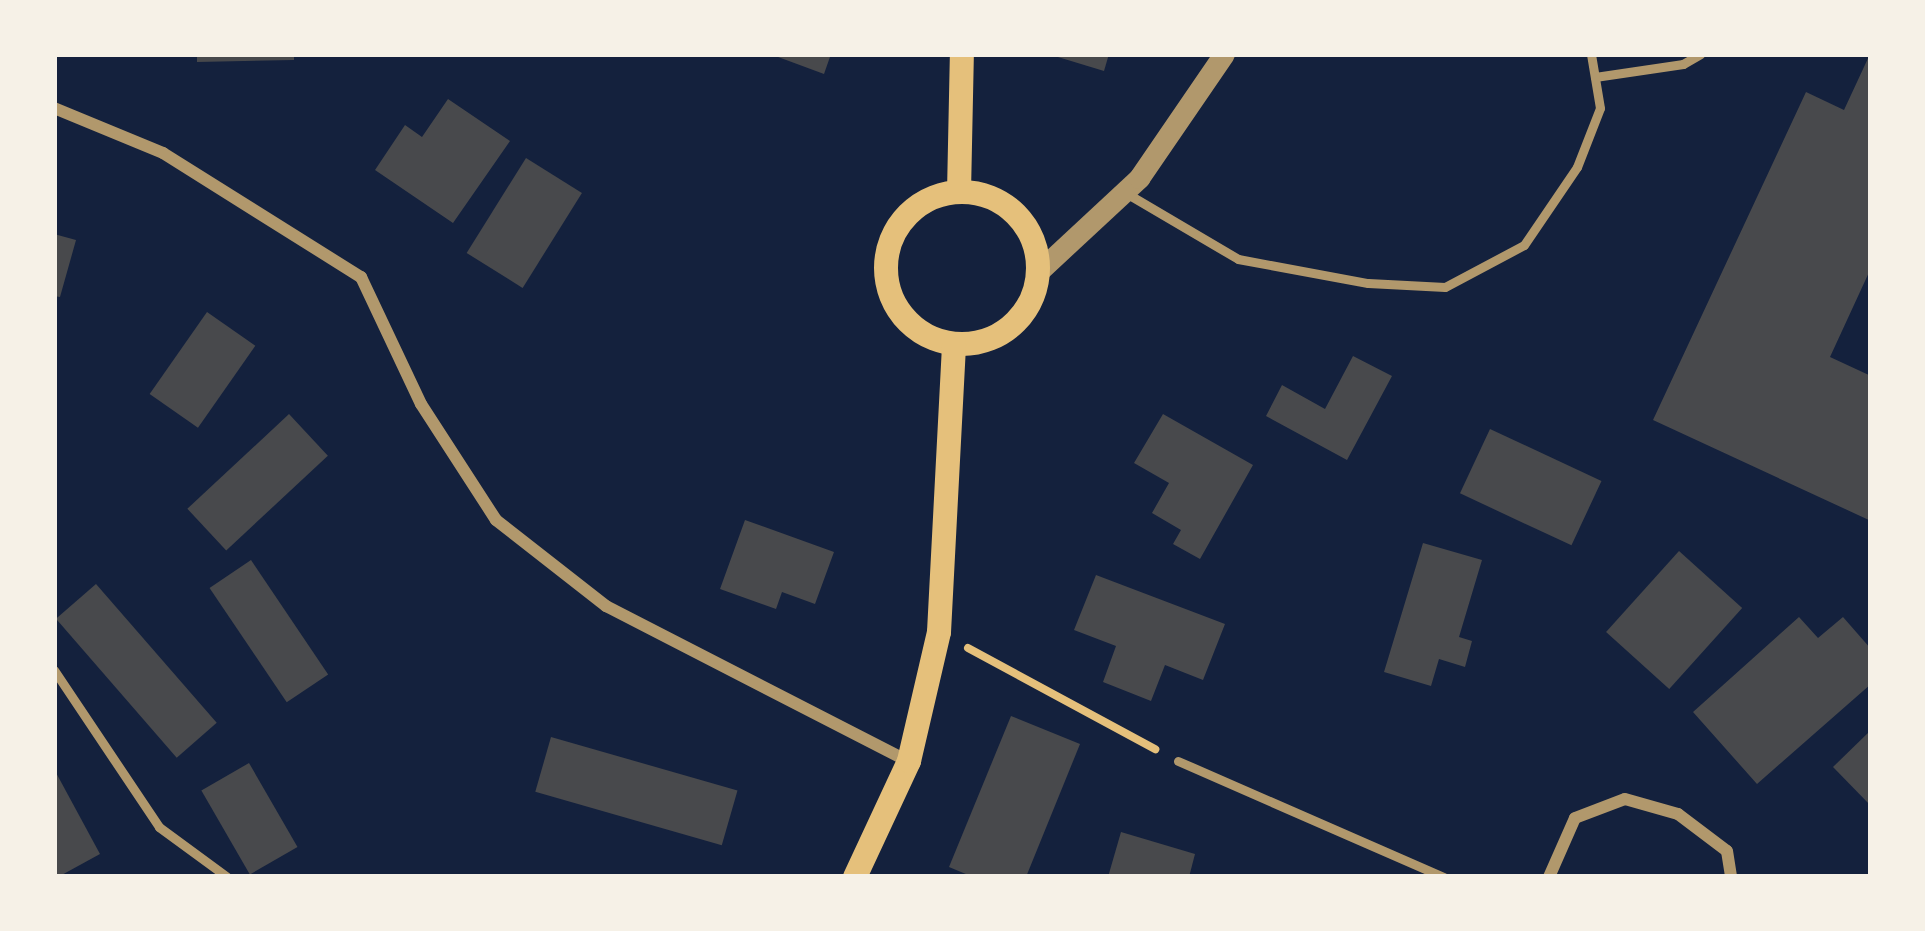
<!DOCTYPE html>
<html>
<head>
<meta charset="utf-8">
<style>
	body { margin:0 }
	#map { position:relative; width:1925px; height:931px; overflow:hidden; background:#14213d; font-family:"Space Grotesk",sans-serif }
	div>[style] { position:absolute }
	.building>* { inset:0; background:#48494c; transform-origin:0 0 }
	.path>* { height:8px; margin:-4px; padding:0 4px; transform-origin:4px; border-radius:4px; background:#e5c07b }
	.service>* { height:9px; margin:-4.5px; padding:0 4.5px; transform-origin:4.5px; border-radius:4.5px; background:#b1986c }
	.minor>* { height:12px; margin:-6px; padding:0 6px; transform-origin:6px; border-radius:6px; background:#b1986c }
	.tertiary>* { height:21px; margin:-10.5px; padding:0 10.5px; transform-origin:10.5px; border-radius:10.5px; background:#b1986c }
	.secondary>* { height:24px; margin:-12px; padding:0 12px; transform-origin:12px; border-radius:12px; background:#e5c07b }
	.secondary>.ring { margin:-12px; padding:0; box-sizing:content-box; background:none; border:24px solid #e5c07b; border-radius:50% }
	span { translate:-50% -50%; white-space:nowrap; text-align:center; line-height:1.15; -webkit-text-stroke:12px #f6f1e7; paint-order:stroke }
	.frame { position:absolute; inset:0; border:57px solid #f6f1e7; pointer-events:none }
</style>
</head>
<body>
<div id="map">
	<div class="building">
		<div style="clip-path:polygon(197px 54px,294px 54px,294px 60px,197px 62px)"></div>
		<div style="clip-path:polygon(770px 54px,831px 54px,824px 74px)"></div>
		<div style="clip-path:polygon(1048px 54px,1109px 54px,1104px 71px)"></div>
		<div style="clip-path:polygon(1870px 54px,1871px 268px,1830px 357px,1871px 376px,1871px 521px,1653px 420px,1806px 92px,1844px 110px)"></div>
		<div style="clip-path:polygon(448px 99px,510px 141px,453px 223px,375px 170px,405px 125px,422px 137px)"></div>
		<div style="left:526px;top:158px;width:66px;height:112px;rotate:32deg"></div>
		<div style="clip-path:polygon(54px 234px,76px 240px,60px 297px,54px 296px)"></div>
		<div style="left:207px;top:312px;width:59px;height:100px;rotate:35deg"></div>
		<div style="clip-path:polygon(1353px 356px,1392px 376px,1347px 460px,1266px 416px,1282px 385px,1325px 409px)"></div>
		<div style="left:289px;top:414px;width:57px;height:139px;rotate:47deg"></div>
		<div style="clip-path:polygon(1163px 414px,1253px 465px,1200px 559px,1173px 544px,1181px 530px,1152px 513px,1169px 483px,1134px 463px)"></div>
		<div style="left:1490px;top:429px;width:123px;height:71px;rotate:25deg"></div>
		<div style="clip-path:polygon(745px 520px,834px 552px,815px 604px,782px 592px,776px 609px,720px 589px)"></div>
		<div style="clip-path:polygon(1423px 543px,1482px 560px,1459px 637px,1472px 641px,1465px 667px,1439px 659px,1431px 686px,1384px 672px)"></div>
		<div style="left:1679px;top:551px;width:85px;height:109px;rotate:42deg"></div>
		<div style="left:251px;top:560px;width:138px;height:50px;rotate:56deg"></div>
		<div style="clip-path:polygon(1096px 575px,1225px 624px,1203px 680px,1165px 665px,1151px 701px,1103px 682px,1116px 646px,1074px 630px)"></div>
		<div style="left:96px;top:584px;width:184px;height:53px;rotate:49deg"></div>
		<div style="clip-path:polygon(1799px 617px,1818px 638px,1843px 617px,1871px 649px,1871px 684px,1757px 784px,1693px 712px)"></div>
		<div style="clip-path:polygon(1011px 716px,1080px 744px,1026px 877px,973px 877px,949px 867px)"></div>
		<div style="clip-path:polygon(1871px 730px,1871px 806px,1833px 767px)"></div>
		<div style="left:551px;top:737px;width:194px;height:57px;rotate:16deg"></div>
		<div style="left:249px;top:763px;width:97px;height:55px;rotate:60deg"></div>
		<div style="clip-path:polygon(54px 769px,100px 854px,58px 877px,54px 877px)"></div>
		<div style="clip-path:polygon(1121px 832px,1195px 854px,1189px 877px,1108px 877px)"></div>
	</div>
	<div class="path">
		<div style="left:968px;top:648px;width:213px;rotate:28.4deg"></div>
	</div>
	<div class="service">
		<div style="left:1595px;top:77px;width:89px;rotate:-8.4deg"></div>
		<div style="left:1683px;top:64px;width:20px;rotate:-30deg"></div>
		<div style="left:1126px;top:193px;width:130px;rotate:30.5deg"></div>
		<div style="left:1238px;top:259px;width:132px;rotate:10.5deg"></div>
		<div style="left:1368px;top:283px;width:77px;rotate:3deg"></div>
		<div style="left:1445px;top:287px;width:89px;rotate:-28deg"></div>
		<div style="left:1524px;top:245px;width:94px;rotate:-55.8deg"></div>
		<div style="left:1577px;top:167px;width:63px;rotate:-68.7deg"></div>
		<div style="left:1600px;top:108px;width:55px;rotate:-99.5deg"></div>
		<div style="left:54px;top:670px;width:189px;rotate:56.2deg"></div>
		<div style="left:159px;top:827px;width:84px;rotate:36.3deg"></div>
		<div style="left:1178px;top:761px;width:290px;rotate:23.6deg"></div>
	</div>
	<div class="minor">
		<div style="left:54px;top:108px;width:118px;rotate:22.4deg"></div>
		<div style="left:163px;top:153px;width:234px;rotate:32.1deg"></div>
		<div style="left:361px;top:277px;width:140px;rotate:64.7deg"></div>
		<div style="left:421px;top:404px;width:138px;rotate:57.1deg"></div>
		<div style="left:496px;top:520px;width:140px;rotate:38deg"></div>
		<div style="left:606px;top:606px;width:339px;rotate:27.2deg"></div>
		<div style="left:1549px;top:877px;width:64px;rotate:-66.2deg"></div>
		<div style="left:1575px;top:818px;width:53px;rotate:-20.8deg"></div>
		<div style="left:1625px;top:799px;width:55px;rotate:15.8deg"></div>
		<div style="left:1678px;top:814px;width:61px;rotate:37.1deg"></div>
		<div style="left:1727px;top:851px;width:26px;rotate:81deg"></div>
	</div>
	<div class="tertiary">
		<div style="left:1039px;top:271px;width:137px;rotate:-42.9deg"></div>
		<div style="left:1139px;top:178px;width:150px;rotate:-55.6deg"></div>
	</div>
	<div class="secondary">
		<div class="ring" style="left:886px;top:192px;width:128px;height:128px"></div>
		<div style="left:959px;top:192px;width:138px;rotate:-88.8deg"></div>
		<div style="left:855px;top:877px;width:128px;rotate:-65deg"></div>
		<div style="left:909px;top:761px;width:132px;rotate:-76.9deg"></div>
		<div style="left:939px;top:632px;width:288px;rotate:-87deg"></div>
	</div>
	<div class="frame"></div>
</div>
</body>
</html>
